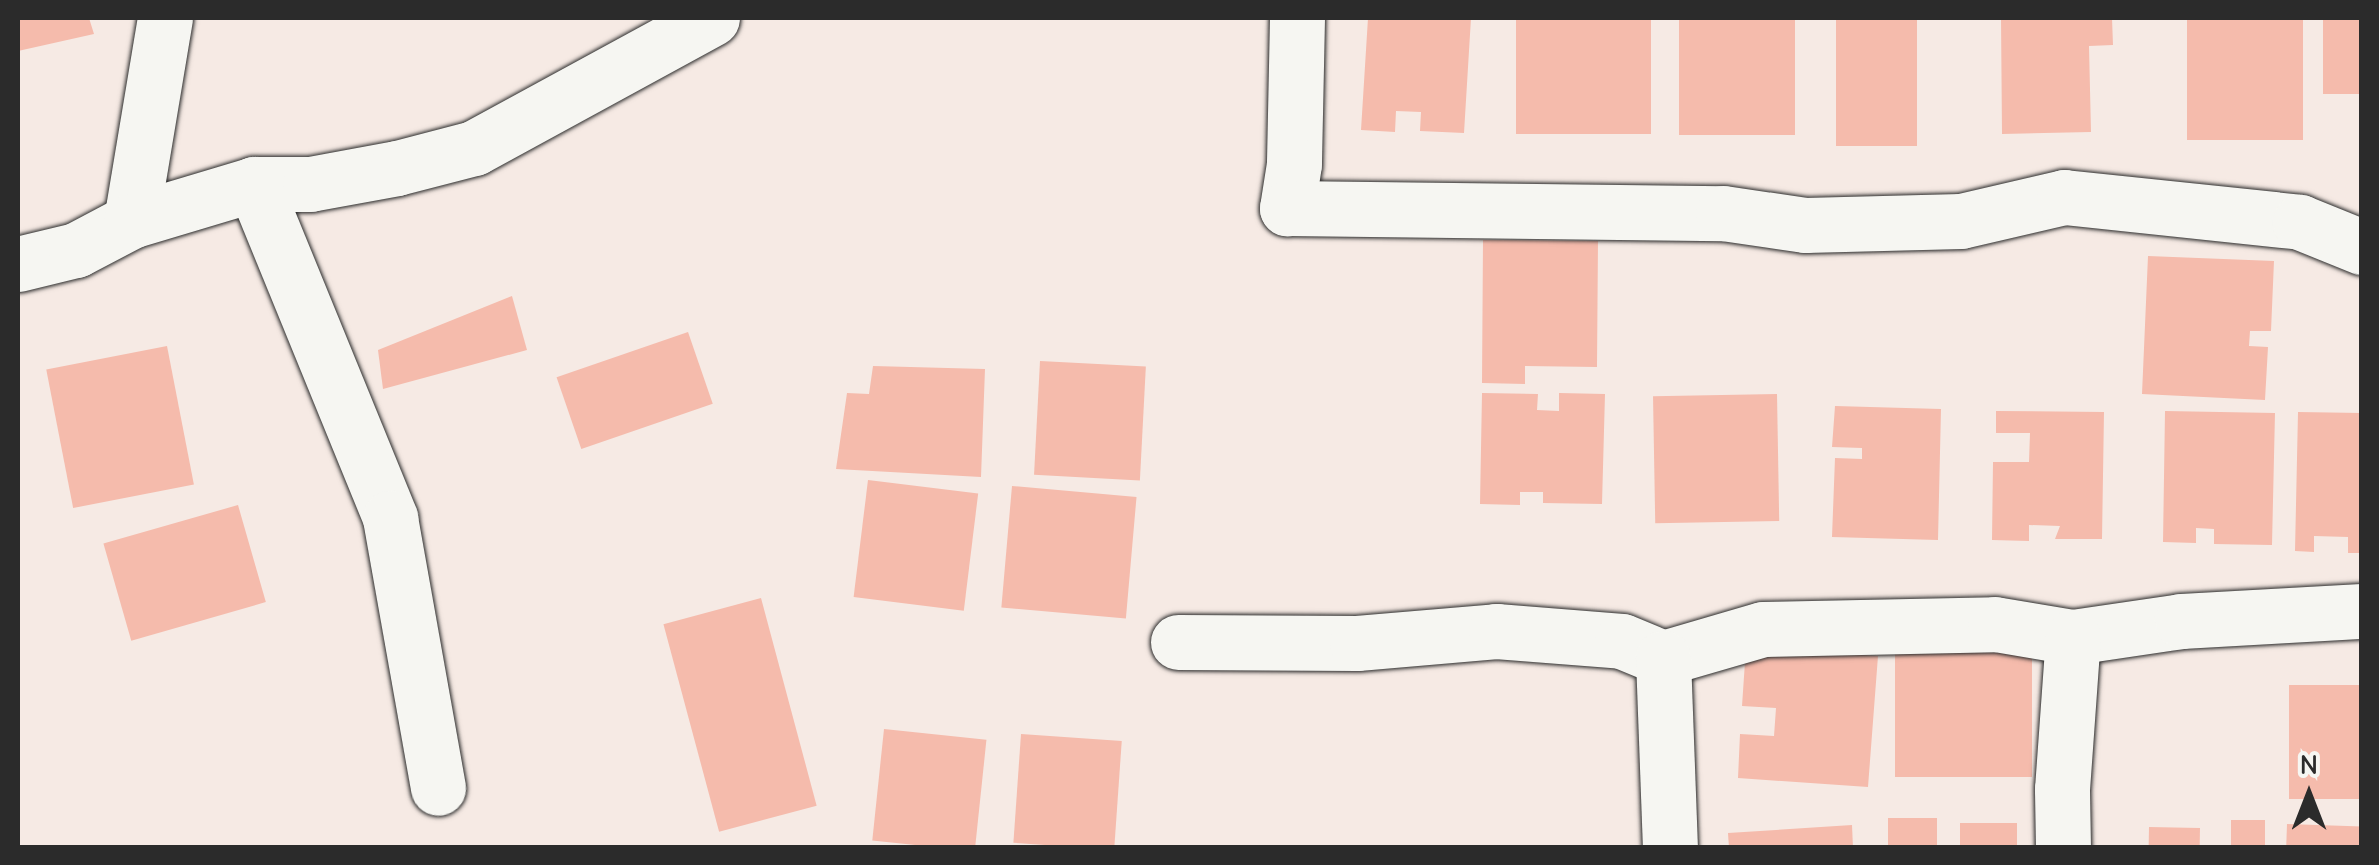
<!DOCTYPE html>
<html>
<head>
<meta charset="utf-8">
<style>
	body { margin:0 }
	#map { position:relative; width:2379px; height:865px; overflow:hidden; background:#f6eae4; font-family:"Comic Neue",sans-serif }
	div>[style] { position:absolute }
	.building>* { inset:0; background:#f5bbac; transform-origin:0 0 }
	.roads { filter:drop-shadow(0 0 2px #2b2b2b) drop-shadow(0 0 2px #2b2b2b) }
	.street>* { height:55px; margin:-27.5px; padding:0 27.5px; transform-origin:27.5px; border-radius:27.5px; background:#f6f6f2 }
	span { translate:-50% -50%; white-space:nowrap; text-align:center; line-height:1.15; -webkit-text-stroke:8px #f6f6f2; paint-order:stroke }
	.frame { position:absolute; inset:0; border:20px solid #2b2b2b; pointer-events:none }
	.north { position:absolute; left:2259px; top:745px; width:100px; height:100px; -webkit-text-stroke:8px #f6f6f2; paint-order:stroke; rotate:0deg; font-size:28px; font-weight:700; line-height:40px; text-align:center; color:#2b2b2b }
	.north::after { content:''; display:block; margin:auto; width:35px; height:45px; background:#2b2b2b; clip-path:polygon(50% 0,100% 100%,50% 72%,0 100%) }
</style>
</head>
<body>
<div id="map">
	<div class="building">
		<div style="clip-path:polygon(18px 18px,89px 18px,94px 34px,18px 51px)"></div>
		<div style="clip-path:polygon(1368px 18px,1471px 18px,1464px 133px,1420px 131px,1421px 112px,1396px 111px,1395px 132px,1361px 130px)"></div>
		<div style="left:1516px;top:18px;width:135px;height:116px"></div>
		<div style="left:1679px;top:18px;width:116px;height:117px"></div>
		<div style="left:1836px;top:18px;width:81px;height:128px"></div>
		<div style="clip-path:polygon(2001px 18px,2112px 18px,2113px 45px,2089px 46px,2091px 132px,2002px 134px)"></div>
		<div style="left:2187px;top:18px;width:116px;height:122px"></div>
		<div style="left:2323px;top:18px;width:39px;height:76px"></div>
		<div style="clip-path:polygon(1483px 240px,1598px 241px,1597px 367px,1525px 366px,1525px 384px,1482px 383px)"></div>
		<div style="clip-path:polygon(2148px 256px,2274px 261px,2271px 331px,2250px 331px,2249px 346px,2268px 347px,2265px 400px,2142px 394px)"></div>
		<div style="clip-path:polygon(512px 296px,527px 350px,383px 389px,378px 350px)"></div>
		<div style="left:688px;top:332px;width:76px;height:139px;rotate:71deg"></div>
		<div style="left:167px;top:346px;width:141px;height:123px;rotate:79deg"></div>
		<div style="left:1040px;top:361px;width:106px;height:114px;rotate:3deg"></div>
		<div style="clip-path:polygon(873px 366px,985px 369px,981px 477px,836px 469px,847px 393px,869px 394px)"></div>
		<div style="clip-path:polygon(1482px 393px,1538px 394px,1537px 410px,1559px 411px,1559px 393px,1605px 394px,1602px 504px,1543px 503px,1543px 492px,1520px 492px,1520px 505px,1480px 504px)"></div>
		<div style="left:1777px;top:394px;width:127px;height:124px;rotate:89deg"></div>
		<div style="clip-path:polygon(1835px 406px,1941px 409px,1938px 540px,1832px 537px,1835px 458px,1862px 459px,1862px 448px,1832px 447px)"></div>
		<div style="clip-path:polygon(1996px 411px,2104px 412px,2102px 539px,2055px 539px,2060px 526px,2029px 525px,2029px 541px,1992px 540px,1993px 462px,2029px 462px,2030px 433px,1996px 433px)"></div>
		<div style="clip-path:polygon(2165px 411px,2275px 413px,2272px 545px,2214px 544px,2214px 529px,2196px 528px,2196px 543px,2163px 542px)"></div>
		<div style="clip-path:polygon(2298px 412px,2362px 413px,2362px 553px,2348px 553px,2348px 537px,2314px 536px,2314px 552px,2295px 551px)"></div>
		<div style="left:868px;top:480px;width:111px;height:118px;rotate:7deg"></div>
		<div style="left:1012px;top:486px;width:125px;height:122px;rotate:5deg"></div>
		<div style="left:238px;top:505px;width:101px;height:140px;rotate:74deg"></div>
		<div style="left:761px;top:598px;width:215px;height:101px;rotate:75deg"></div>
		<div style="clip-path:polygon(1746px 647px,1878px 656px,1868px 787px,1738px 778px,1740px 734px,1774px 736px,1776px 708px,1742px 706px)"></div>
		<div style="left:1895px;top:650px;width:137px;height:127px"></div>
		<div style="left:2289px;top:685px;width:73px;height:114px"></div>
		<div style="left:884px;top:729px;width:103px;height:112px;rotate:6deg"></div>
		<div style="left:1021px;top:734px;width:101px;height:109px;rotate:4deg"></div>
		<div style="left:1888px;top:818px;width:49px;height:30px"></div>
		<div style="left:2231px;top:820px;width:34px;height:28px"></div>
		<div style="left:2017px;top:823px;width:25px;height:57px;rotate:90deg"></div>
		<div style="left:2287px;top:824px;width:75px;height:24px;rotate:2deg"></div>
		<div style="clip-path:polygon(1852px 825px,1853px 848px,1729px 848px,1728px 833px)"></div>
		<div style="left:2149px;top:827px;width:51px;height:21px;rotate:1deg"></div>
	</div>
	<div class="roads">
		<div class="street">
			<div style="left:1297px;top:18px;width:146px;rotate:91.2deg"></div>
			<div style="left:1294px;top:164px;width:45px;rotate:99deg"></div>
			<div style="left:1287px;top:208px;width:436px;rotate:0.7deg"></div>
			<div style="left:1723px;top:213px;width:83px;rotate:8.3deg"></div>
			<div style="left:1805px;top:225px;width:156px;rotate:-1.5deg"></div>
			<div style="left:1961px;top:221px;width:106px;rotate:-13.1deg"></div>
			<div style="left:2064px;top:197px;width:237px;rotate:6deg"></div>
			<div style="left:2300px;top:222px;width:67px;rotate:22deg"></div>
			<div style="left:254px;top:184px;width:361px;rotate:67.8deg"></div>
			<div style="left:390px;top:518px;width:274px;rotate:79.9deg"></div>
			<div style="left:131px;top:221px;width:206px;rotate:-80.5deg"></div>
			<div style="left:18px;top:264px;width:60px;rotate:-13.6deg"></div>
			<div style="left:76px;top:250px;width:62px;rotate:-27.8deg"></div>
			<div style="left:131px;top:221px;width:128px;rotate:-16.7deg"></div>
			<div style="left:254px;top:184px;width:56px"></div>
			<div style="left:310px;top:184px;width:88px;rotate:-10.4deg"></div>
			<div style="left:397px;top:168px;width:80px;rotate:-14.6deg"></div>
			<div style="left:474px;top:148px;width:271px;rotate:-28.6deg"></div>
			<div style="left:1178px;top:642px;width:179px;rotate:0.3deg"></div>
			<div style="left:1357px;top:643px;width:140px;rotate:-4.9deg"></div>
			<div style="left:1496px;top:631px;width:126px;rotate:4.5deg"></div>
			<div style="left:1622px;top:641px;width:44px;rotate:22.5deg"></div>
			<div style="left:1663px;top:658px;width:104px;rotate:-16.2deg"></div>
			<div style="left:1763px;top:629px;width:232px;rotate:-1.2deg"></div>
			<div style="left:1995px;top:624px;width:79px;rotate:9.5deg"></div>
			<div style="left:2073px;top:637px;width:110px;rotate:-8.4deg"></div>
			<div style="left:2182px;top:621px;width:180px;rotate:-3.2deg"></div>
			<div style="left:1663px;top:658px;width:190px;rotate:87.9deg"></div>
			<div style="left:2063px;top:848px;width:59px;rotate:-91deg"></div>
			<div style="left:2062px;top:789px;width:152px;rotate:-85.9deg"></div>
		</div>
	</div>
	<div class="frame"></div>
	<div class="north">N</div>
</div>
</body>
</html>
